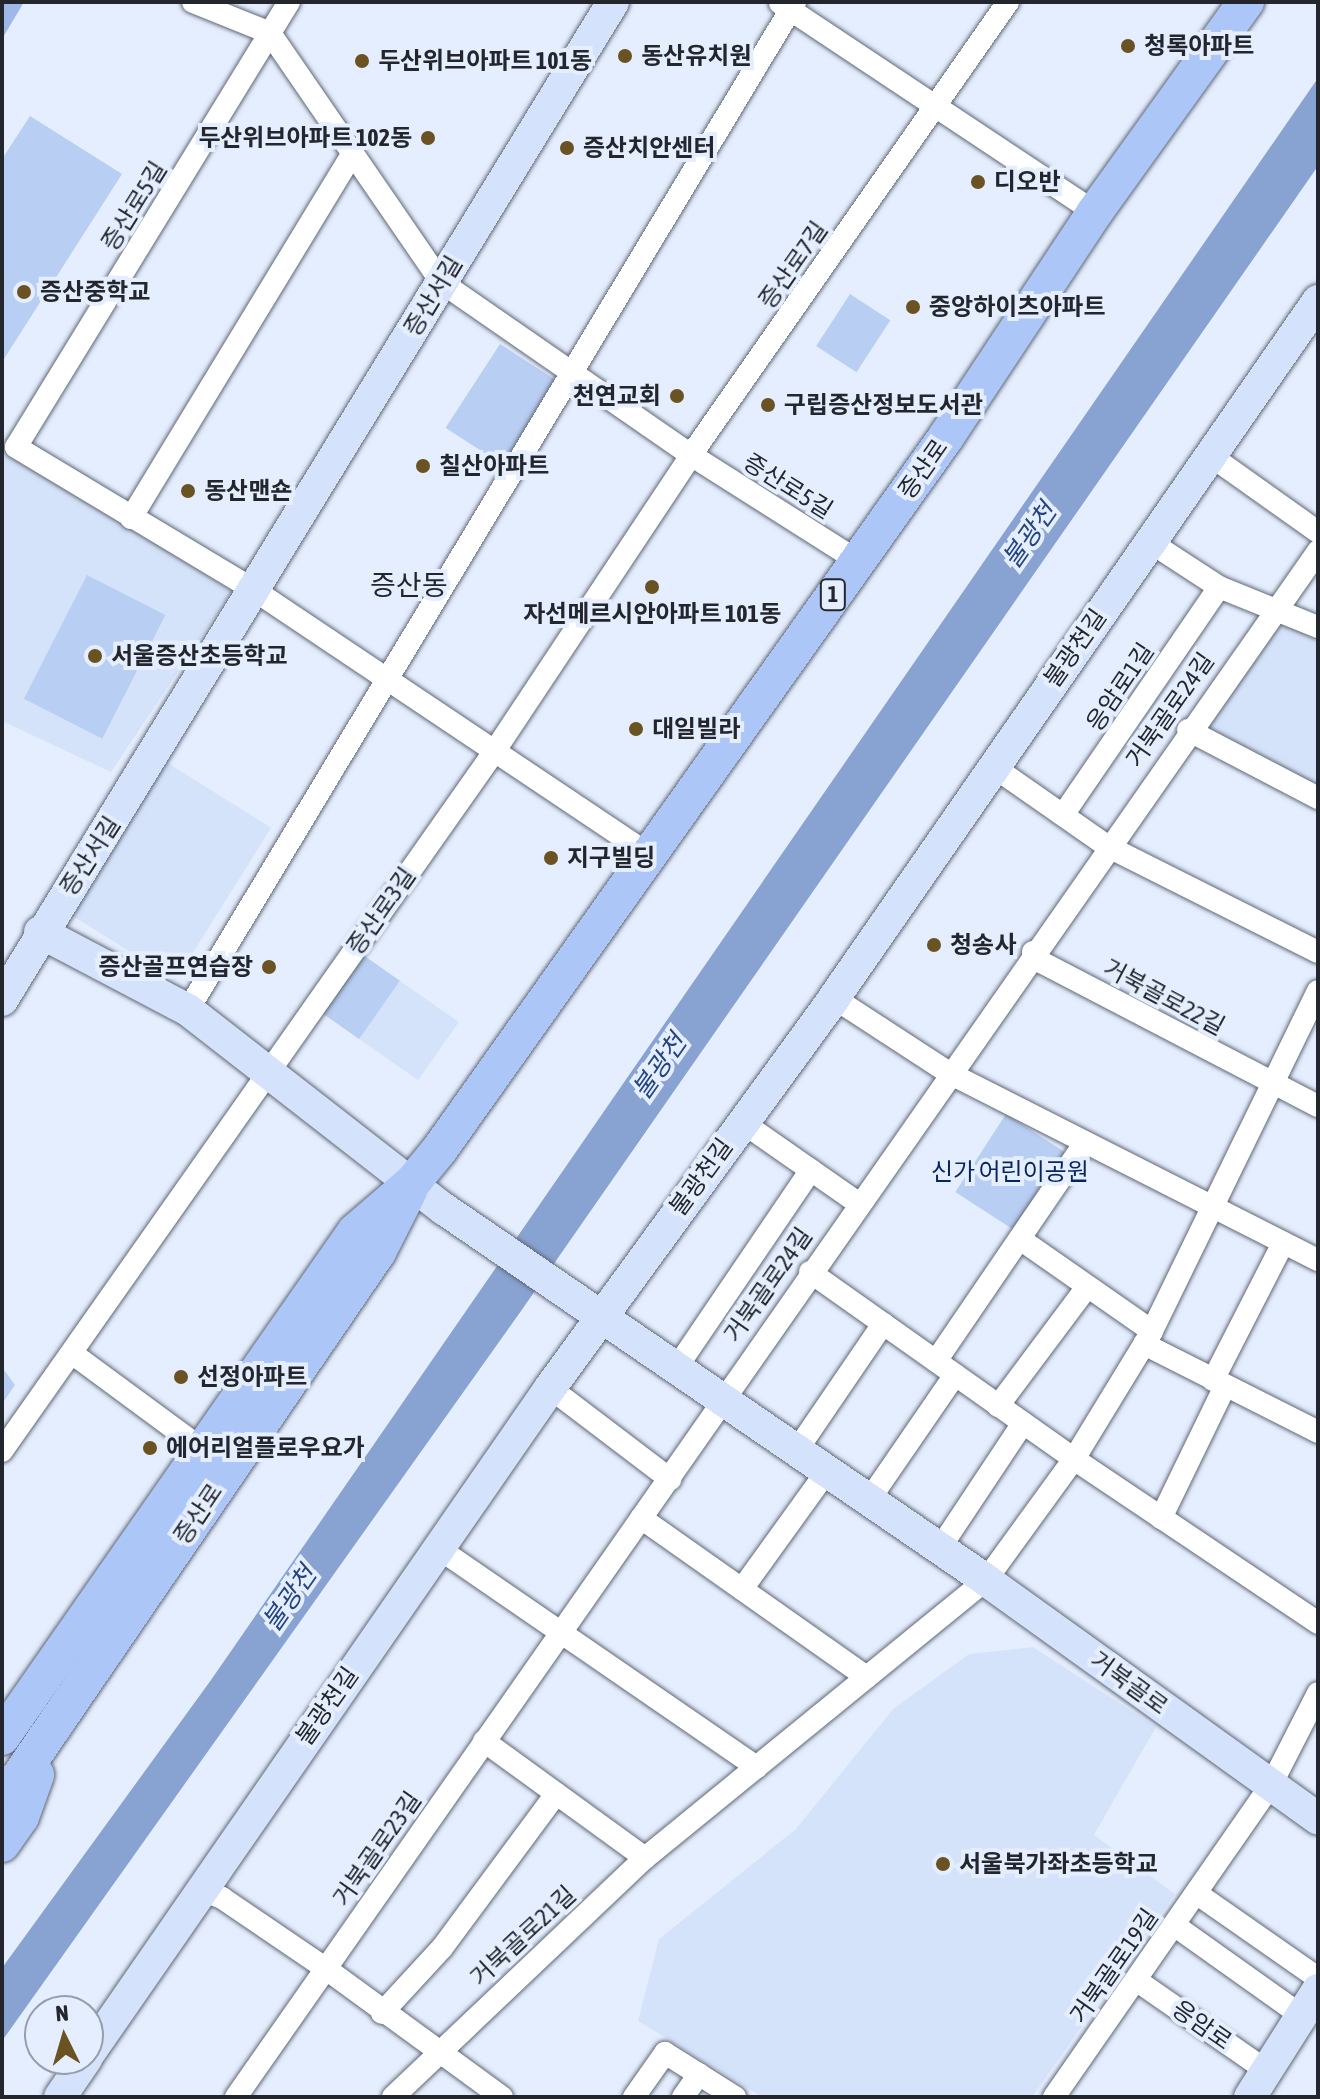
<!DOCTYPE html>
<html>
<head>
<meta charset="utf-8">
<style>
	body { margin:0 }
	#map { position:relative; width:1320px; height:2099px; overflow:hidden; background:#e5eeff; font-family:"Asap Condensed","Noto Sans KR",sans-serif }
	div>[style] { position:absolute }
	.built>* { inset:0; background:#d5e3fa; transform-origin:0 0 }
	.green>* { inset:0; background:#b8cef3; transform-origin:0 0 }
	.forest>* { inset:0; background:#9db8e9 }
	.water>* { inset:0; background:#88a3d2 }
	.roads { filter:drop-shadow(0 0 2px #606876) drop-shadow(0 0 2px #606876) }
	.street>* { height:22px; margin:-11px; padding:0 11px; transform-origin:11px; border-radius:11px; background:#fff }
	.secondary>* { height:32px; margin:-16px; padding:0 16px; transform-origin:16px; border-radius:16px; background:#d5e2fb }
	.primary>* { height:36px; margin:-18px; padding:0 18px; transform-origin:18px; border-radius:18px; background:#acc6f7 }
	.dots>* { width:22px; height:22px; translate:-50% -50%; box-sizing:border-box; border:4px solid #e5eeff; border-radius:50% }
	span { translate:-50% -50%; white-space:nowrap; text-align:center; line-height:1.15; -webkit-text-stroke:8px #e5eeff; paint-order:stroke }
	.shield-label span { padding:2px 6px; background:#e5eeff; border:2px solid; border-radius:6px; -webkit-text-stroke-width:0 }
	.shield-label { font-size:22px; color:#23272d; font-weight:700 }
	.poi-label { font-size:24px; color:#23272d; font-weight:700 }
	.left { translate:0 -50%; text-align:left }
	.right { translate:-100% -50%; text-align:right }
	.street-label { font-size:24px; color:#23272d }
	.park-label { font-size:24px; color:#07255d }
	.water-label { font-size:26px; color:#25457f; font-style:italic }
	.quarter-label { font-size:28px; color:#23272d }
	.frame { position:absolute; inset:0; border:4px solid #23272d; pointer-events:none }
	.north { position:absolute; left:24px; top:1995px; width:80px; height:80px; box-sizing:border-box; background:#e5eeff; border:2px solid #979eab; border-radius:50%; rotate:355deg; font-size:22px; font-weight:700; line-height:32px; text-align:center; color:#23272d }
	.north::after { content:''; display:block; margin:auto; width:28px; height:36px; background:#6a5222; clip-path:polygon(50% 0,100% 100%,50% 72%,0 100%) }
</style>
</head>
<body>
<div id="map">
	<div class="built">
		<div style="clip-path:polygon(2px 447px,232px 591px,111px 772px,2px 721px)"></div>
		<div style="clip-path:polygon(1279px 621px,1318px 640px,1318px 791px,1203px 728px)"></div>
		<div style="left:166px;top:762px;width:124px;height:180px;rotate:32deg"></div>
		<div style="left:363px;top:955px;width:117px;height:71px;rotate:35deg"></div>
		<div style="clip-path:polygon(1033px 1647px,1156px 1727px,1094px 1835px,1175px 1894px,1032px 2097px,762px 2097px,638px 2021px,659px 1939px,796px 1829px,893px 1709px,969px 1654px)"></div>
	</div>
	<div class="green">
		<div style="clip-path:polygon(30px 116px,122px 174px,2px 362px,2px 159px)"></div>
		<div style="left:850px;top:294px;width:48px;height:62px;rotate:33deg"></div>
		<div style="left:500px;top:344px;width:69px;height:100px;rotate:33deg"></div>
		<div style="left:87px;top:575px;width:88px;height:139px;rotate:27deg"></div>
		<div style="left:363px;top:955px;width:45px;height:71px;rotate:35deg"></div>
		<div style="left:1006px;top:1114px;width:72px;height:93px;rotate:33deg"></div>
		<div style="clip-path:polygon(2px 1367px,15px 1385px,2px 1404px)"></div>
	</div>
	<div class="forest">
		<div style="clip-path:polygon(2px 2px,24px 2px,2px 39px)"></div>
	</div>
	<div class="water">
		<div style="clip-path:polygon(1318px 78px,1318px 166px,521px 1311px,2px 2041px,2px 1968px,211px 1680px)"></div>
	</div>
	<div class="roads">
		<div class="street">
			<div style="left:193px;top:2px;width:83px;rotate:21.9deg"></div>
			<div style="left:270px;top:33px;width:302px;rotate:55.5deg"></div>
			<div style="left:441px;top:282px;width:304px;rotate:34.7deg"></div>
			<div style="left:691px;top:455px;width:198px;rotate:32.4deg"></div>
			<div style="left:289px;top:2px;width:522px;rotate:121.53deg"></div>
			<div style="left:16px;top:447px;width:278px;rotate:31deg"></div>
			<div style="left:254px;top:590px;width:474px;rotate:33.8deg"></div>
			<div style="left:780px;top:3px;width:378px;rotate:33.6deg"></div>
			<div style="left:1211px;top:456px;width:131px;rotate:35.4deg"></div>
			<div style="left:131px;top:518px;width:427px;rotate:-58.7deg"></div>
			<div style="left:1150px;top:542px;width:82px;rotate:33.1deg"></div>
			<div style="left:1219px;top:587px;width:107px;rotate:22deg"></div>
			<div style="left:1188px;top:730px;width:147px;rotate:27.6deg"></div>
			<div style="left:991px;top:765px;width:141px;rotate:34.9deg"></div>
			<div style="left:1107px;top:846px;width:236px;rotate:26.7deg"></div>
			<div style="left:1063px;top:815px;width:276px;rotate:-55.6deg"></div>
			<div style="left:1033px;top:952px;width:13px;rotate:51deg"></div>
			<div style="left:1041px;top:962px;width:312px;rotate:27.5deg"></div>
			<div style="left:834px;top:998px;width:137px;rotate:33.1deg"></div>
			<div style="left:949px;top:1073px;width:414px;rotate:26.9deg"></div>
			<div style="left:188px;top:1010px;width:1177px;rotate:-58.94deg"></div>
			<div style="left:742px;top:1122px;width:141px;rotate:34.9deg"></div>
			<div style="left:1020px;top:1239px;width:161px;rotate:34.9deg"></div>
			<div style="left:810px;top:1272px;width:324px;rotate:35.3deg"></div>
			<div style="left:1074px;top:1459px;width:294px;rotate:33.9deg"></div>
			<div style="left:1144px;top:1344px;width:195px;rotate:26.8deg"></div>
			<div style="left:73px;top:1354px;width:162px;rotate:36.4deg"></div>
			<div style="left:936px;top:1361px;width:263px;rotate:-55.7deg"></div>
			<div style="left:677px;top:1367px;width:238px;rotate:-55.8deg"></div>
			<div style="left:1213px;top:1380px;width:154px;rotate:-62.9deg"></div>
			<div style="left:550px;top:1388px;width:151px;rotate:37.2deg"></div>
			<div style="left:998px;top:1406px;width:149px;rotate:-53.2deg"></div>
			<div style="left:797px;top:1450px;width:153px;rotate:-55.7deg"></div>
			<div style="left:2px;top:1451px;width:855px;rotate:-54.86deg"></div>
			<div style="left:494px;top:752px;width:356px;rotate:-56.4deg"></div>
			<div style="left:691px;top:455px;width:553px;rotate:-55.02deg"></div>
			<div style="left:869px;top:1500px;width:152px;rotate:-55.5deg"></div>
			<div style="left:641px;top:1518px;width:276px;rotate:35.2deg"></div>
			<div style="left:1161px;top:1518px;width:147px;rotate:-64.1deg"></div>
			<div style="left:438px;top:1548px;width:387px;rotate:34.5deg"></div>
			<div style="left:940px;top:1548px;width:150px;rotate:-56.4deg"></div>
			<div style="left:742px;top:1589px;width:145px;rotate:-54.2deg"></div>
			<div style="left:484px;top:1741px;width:199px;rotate:36deg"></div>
			<div style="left:199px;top:1889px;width:25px;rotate:21deg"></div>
			<div style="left:222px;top:1898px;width:125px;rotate:34.2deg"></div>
			<div style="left:325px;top:1968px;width:219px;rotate:36.1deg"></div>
			<div style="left:1196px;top:1893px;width:149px;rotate:34.9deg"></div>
			<div style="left:1174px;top:1925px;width:157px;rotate:35.4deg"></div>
			<div style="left:1136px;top:1980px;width:160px;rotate:34.8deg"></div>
			<div style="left:382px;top:2013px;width:88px;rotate:-47.3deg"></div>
			<div style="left:442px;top:1948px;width:192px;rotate:-53.5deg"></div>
			<div style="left:236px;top:2097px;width:1887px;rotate:-55.01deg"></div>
			<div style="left:393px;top:2097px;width:347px;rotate:-43.5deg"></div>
			<div style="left:645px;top:1858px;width:440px;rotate:-39.2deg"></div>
			<div style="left:986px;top:1580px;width:150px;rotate:-54deg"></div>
			<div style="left:1074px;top:1459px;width:150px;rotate:-58.6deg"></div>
			<div style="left:1152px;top:1331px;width:378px;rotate:-64deg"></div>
			<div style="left:634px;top:2097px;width:54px;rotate:-54.8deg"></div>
			<div style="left:665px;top:2053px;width:83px;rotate:32.2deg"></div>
			<div style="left:683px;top:2097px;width:28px;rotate:-55deg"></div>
			<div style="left:1054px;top:2097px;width:380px;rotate:-55.2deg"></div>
			<div style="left:1271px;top:1785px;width:103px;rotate:-62.9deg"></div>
		</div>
		<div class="secondary">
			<div style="left:40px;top:932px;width:167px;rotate:27.8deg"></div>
			<div style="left:188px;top:1010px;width:324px;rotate:37.9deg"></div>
			<div style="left:444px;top:1209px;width:657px;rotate:34.39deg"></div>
			<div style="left:986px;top:1580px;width:409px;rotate:35.7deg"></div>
			<div style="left:2px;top:1000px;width:1170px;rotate:-58.52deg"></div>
			<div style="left:88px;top:2055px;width:811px;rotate:-55.29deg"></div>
			<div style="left:550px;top:1388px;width:482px;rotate:-53.9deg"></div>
			<div style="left:834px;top:998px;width:849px;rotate:-55.22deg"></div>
			<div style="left:60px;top:2097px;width:46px;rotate:-55.6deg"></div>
			<div style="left:1250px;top:2097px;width:127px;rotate:-57.6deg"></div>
		</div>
		<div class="primary">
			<div style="left:2px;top:1737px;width:616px;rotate:-55.05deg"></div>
			<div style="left:355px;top:1232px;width:77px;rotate:-40.8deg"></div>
			<div style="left:413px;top:1182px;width:43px;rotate:-50.7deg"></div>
			<div style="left:440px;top:1149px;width:873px;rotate:-54.6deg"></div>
			<div style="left:946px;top:437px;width:270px;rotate:-56.5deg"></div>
			<div style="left:1095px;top:212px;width:259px;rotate:-54.3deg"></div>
			<div style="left:2px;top:1802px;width:666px;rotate:-55.64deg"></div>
			<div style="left:378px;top:1252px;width:68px;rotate:-63.1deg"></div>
			<div style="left:2px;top:1844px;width:33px;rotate:-55deg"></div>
			<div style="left:21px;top:1817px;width:45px;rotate:-70.3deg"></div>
		</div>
	</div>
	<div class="dots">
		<div style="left:1128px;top:46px;background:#6a5222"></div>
		<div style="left:625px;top:56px;background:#6a5222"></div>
		<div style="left:362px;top:61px;background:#6a5222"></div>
		<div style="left:428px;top:138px;background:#6a5222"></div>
		<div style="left:567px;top:148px;background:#6a5222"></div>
		<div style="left:978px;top:182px;background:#6a5222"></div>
		<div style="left:24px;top:292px;background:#6a5222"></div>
		<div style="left:913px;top:307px;background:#6a5222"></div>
		<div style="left:677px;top:396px;background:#6a5222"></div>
		<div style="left:768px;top:405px;background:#6a5222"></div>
		<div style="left:423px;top:466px;background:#6a5222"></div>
		<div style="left:188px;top:491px;background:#6a5222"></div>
		<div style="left:652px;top:587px;background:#6a5222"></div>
		<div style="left:95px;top:656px;background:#6a5222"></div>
		<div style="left:636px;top:729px;background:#6a5222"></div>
		<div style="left:551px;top:858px;background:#6a5222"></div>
		<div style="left:934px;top:945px;background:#6a5222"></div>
		<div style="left:269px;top:967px;background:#6a5222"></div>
		<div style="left:181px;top:1377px;background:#6a5222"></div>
		<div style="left:150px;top:1448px;background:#6a5222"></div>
		<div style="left:943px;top:1864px;background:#6a5222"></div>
	</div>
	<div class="shield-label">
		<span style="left:833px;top:595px">1</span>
	</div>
	<div class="poi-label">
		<span class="left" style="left:1144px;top:46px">청록아파트</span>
		<span class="left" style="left:641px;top:56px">동산유치원</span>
		<span class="left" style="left:378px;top:61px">두산위브아파트 101동</span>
		<span class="right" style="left:412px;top:138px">두산위브아파트 102동</span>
		<span class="left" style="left:583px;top:148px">증산치안센터</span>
		<span class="left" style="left:994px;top:182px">디오반</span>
		<span class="left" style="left:40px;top:292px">증산중학교</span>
		<span class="left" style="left:929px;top:307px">중앙하이츠아파트</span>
		<span class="right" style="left:661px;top:396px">천연교회</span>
		<span class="left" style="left:784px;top:405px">구립증산정보도서관</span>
		<span class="left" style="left:439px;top:466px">칠산아파트</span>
		<span class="left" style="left:204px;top:491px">동산맨숀</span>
		<span style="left:652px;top:614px">자선메르시안아파트 101동</span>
		<span class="left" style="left:111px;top:656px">서울증산초등학교</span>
		<span class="left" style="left:652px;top:729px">대일빌라</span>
		<span class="left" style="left:567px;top:858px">지구빌딩</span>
		<span class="left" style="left:950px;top:945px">청송사</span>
		<span class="right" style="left:253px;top:967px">증산골프연습장</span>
		<span class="left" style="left:197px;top:1377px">선정아파트</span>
		<span class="left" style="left:166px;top:1448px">에어리얼플로우요가</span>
		<span class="left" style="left:959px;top:1864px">서울북가좌초등학교</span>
	</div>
	<div class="street-label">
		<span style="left:134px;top:206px;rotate:-58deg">증산로5길</span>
		<span style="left:793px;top:265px;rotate:-55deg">증산로7길</span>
		<span style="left:433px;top:296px;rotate:-59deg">증산서길</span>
		<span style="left:923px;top:469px;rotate:-55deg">증산로</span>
		<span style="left:788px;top:486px;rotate:32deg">증산로5길</span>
		<span style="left:1075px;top:648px;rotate:-55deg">불광천길</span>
		<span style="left:1120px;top:687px;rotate:-56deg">응암로1길</span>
		<span style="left:1170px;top:710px;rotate:-55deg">거북골로24길</span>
		<span style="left:90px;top:856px;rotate:-57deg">증산서길</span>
		<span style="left:381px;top:911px;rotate:-55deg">증산로3길</span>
		<span style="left:1164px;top:997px;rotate:28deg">거북골로22길</span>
		<span style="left:701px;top:1177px;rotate:-54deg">불광천길</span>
		<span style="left:768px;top:1285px;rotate:-55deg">거북골로24길</span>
		<span style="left:198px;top:1514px;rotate:-56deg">증산로</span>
		<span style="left:1129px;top:1683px;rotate:36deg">거북골로</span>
		<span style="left:327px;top:1706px;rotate:-55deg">불광천길</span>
		<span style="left:377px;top:1849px;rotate:-55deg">거북골로23길</span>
		<span style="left:523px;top:1936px;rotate:-43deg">거북골로21길</span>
		<span style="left:1114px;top:1966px;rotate:-55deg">거북골로19길</span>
		<span style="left:1202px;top:2025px;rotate:35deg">응암로</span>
	</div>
	<div class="park-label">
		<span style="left:1010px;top:1172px">신가 어린이공원</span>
	</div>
	<div class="water-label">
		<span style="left:1030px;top:536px;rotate:-55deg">불광천</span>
		<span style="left:660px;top:1067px;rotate:-55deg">불광천</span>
		<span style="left:290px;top:1599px;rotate:-55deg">불광천</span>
	</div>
	<div class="quarter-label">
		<span style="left:409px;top:585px">증산동</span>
	</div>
	<div class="frame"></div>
	<div class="north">N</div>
</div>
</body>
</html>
